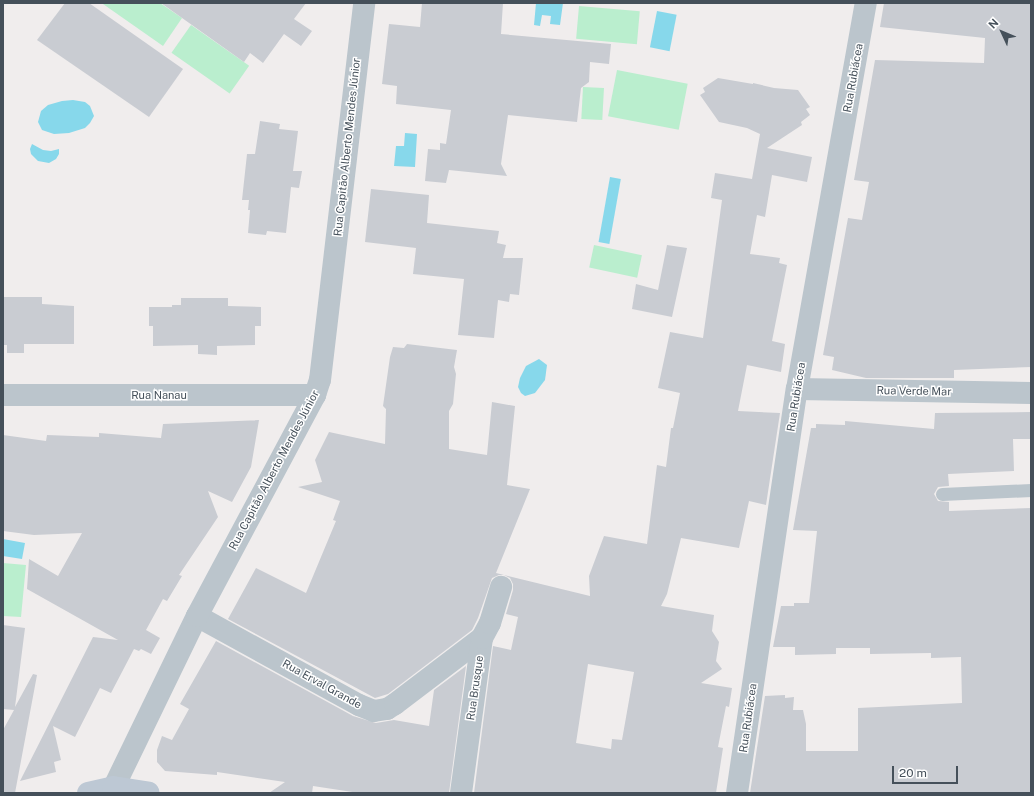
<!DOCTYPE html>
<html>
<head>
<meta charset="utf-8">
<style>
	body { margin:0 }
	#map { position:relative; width:1034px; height:796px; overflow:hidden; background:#f0eded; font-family:"Public Sans",sans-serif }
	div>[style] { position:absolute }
	.green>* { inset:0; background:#baeece; transform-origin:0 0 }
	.water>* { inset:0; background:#87d8eb; transform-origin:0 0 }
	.building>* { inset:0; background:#c9ccd2 }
	.lane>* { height:13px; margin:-6.5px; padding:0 6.5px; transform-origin:6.5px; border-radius:6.5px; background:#bbc5cc }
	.street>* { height:22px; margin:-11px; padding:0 11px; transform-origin:11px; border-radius:11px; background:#bbc5cc }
	.secondary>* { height:22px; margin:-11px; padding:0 11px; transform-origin:11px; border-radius:11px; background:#bdc8d4 }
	span { translate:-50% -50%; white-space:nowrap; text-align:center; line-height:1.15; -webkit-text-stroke:3px #fff; paint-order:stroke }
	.street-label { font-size:11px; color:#45505a }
	.frame { position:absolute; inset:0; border:4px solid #45505a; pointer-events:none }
	.north { position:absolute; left:982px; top:12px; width:40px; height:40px; -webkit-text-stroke:3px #fff; paint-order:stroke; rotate:314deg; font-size:11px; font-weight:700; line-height:16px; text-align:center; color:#45505a }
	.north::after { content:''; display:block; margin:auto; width:14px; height:18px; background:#45505a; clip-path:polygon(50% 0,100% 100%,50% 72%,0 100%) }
	.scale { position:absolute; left:892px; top:766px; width:66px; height:18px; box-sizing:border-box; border:2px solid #45505a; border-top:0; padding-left:5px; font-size:12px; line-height:14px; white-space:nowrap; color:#45505a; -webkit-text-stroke:3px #fff; paint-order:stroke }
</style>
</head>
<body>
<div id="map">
	<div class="green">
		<div style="clip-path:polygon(104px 3px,160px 3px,182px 18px,163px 46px,103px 4px)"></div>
		<div style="left:579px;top:6px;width:61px;height:33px;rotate:5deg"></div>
		<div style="left:191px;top:25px;width:71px;height:34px;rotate:35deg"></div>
		<div style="left:617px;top:70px;width:72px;height:47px;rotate:11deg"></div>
		<div style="left:583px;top:87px;width:21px;height:32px;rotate:3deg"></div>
		<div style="left:594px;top:245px;width:49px;height:23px;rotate:12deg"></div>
		<div style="clip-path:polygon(3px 563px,26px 565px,21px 617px,3px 616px)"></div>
	</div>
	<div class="water">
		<div style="clip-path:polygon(536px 3px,563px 3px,560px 25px,550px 24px,551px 16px,542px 15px,540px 26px,534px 25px)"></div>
		<div style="left:657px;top:11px;width:20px;height:37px;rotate:11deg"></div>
		<div style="clip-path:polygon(73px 100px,85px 102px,90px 106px,94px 116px,90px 123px,85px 128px,69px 133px,54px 134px,42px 130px,38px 122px,41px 111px,48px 105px,62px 101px)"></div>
		<div style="clip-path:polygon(405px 133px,417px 134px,415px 167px,394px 166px,396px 146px,404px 146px)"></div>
		<div style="clip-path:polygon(32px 144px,43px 150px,51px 151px,59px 149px,59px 154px,56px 159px,49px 163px,38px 161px,31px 154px,30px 149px)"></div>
		<div style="left:610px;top:177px;width:11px;height:66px;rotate:10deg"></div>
		<div style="clip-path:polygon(539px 359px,547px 365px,545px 380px,535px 393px,525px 396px,521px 393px,518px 387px,520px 378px,526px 366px)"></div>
		<div style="clip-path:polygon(3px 539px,25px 543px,22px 559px,3px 556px)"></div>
	</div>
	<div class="building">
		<div style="clip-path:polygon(65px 3px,89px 3px,183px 69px,149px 117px,37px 40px)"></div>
		<div style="clip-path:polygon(161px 3px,306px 3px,294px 19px,312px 31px,301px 46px,284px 34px,263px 63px,250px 53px,244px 62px)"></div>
		<div style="clip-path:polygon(422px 3px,503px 3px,501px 34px,611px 44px,609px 64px,590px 62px,589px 82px,581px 88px,577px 122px,508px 115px,501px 164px,507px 176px,449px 170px,446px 183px,425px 181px,428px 149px,440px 150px,440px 143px,446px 144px,451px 110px,396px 104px,397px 86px,382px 84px,389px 24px,420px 27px)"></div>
		<div style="clip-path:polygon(884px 3px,1031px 3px,1031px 367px,954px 370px,954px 378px,866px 378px,832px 370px,834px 357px,823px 355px,848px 218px,862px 220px,869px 182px,854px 180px,875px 60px,984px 63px,985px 38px,880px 27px)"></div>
		<div style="clip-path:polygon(evenodd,718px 78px,753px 84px,753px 83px,774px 88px,798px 90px,810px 107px,806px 109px,810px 115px,801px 122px,802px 125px,767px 148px,812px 157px,807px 182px,772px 175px,765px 217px,757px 215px,750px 254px,780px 258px,779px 263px,787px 265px,772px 341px,785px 344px,781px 372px,747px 365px,738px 411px,780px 413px,766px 505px,749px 501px,739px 548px,681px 538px,667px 594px,661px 606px,714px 615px,712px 631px,719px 642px,716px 661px,722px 669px,701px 683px,732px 688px,729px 707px,726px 706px,718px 747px,723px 748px,716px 793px,474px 793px,493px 646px,511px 650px,518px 617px,506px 614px,513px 590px,513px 584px,510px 578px,504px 575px,499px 575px,492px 578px,478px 618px,472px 630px,388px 694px,375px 698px,228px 619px,256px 568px,306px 593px,336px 521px,333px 520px,340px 501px,298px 487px,322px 482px,315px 460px,329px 432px,385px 444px,386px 409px,383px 406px,390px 357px,393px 347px,404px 348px,407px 344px,457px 350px,454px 367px,456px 374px,453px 404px,449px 411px,449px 449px,487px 455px,492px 402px,515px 406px,507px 485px,530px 489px,496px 573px,590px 596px,589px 576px,604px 536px,647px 544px,657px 465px,666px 467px,671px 428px,673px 428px,680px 393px,658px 388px,670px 332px,703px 338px,722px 200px,711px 198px,715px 173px,752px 179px,760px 134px,747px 128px,719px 122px,700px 95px,705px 92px,703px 88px,718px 78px,588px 664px,634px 672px,622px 740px,612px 739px,611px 749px,576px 743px,588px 664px)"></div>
		<div style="clip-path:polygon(260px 121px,280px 124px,279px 129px,298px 131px,293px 171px,302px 171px,299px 188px,291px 187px,286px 233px,267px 231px,266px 235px,248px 233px,250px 210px,248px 210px,249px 200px,242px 200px,247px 154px,255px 154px)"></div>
		<div style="clip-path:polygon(371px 189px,429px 195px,427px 223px,499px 231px,497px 243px,506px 245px,503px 258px,523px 258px,519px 295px,510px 294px,509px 302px,498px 300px,494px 338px,458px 335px,464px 279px,413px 274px,416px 248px,365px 242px)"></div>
		<div style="clip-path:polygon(667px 245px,687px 248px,672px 317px,632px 309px,636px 284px,658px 290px)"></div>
		<div style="clip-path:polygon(3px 297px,42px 297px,42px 304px,74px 306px,74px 344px,24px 344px,24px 353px,7px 353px,7px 345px,3px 345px)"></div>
		<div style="clip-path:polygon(181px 298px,228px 298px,228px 306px,261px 307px,261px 326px,255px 326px,255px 345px,217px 346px,217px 355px,198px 354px,198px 345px,153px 346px,153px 326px,149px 326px,149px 307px,172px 307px,172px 305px,181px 305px)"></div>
		<div style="clip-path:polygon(1031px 412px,1031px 439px,1013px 439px,1014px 471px,948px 474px,949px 486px,938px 487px,934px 494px,938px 501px,949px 502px,949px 511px,1031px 508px,1031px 793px,750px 793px,765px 696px,785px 695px,785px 698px,794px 697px,793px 710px,803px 710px,806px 724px,806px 751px,858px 751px,858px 708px,962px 703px,961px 657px,931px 658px,931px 653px,870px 654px,870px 648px,836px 648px,836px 654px,795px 655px,795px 647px,773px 647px,781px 606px,794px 606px,794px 603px,809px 603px,817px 531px,793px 530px,811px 428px,816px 428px,816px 424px,845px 425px,845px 421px,934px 429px,935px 413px)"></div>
		<div style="clip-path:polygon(259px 420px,251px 467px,232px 502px,208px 491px,218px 517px,179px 575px,182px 576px,167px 601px,163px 599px,146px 630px,160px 638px,151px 654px,141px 649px,139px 651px,134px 649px,111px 693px,100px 688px,75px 737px,53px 726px,61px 760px,54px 762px,56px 772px,20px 781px,93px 637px,118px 640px,27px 589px,29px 559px,58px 576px,82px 533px,34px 535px,3px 531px,3px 435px,46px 441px,47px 435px,99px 437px,99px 433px,161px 438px,163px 424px)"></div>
		<div style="clip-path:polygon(3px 625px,25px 628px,15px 707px,33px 674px,37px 675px,15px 793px,3px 793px,3px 730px,14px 710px,3px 709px)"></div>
		<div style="clip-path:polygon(216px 641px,353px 716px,376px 723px,394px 720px,429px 726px,434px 690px,466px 666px,449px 793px,359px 793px,313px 786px,312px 793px,269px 793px,285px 782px,217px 772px,217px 775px,165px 771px,157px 762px,157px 750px,162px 736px,172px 740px,189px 709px,180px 704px)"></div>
	</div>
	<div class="lane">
		<div style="left:942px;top:494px;width:89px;rotate:-2.6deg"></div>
	</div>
	<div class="street">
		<div style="left:797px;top:389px;width:234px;rotate:1deg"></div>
		<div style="left:3px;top:395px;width:312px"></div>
		<div style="left:197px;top:616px;width:185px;rotate:28.8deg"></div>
		<div style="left:359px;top:705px;width:16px;rotate:22deg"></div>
		<div style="left:374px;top:711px;width:13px;rotate:-9deg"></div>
		<div style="left:387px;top:709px;width:9px;rotate:-32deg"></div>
		<div style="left:395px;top:704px;width:109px;rotate:-37.2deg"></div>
		<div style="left:111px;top:793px;width:197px;rotate:-64.1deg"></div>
		<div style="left:197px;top:616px;width:251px;rotate:-61.9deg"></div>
		<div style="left:315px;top:395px;width:16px;rotate:-72deg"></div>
		<div style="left:320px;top:380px;width:380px;rotate:-83.3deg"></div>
		<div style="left:461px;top:793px;width:156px;rotate:-82.3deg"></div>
		<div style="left:482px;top:638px;width:17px;rotate:-62deg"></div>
		<div style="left:490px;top:623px;width:38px;rotate:-73deg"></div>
		<div style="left:737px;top:793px;width:408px;rotate:-81.6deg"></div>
		<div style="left:797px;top:389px;width:392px;rotate:-79.9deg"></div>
	</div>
	<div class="secondary">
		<div style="left:88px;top:793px;width:26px;rotate:-13deg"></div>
		<div style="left:113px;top:787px;width:36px;rotate:9deg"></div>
	</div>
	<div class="street-label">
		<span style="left:853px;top:78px;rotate:-80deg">Rua Rubiácea</span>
		<span style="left:347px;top:147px;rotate:-84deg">Rua Capitão Alberto Mendes Júnior</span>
		<span style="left:914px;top:391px;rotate:1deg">Rua Verde Mar</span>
		<span style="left:159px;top:395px">Rua Nanau</span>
		<span style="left:796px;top:397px;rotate:-81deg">Rua Rubiácea</span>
		<span style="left:274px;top:470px;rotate:-62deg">Rua Capitão Alberto Mendes Júnior</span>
		<span style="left:322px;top:684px;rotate:29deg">Rua Erval Grande</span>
		<span style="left:475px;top:688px;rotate:-82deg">Rua Brusque</span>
		<span style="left:748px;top:718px;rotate:-82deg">Rua Rubiácea</span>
	</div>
	<div class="frame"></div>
	<div class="north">N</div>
	<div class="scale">20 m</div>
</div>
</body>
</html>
